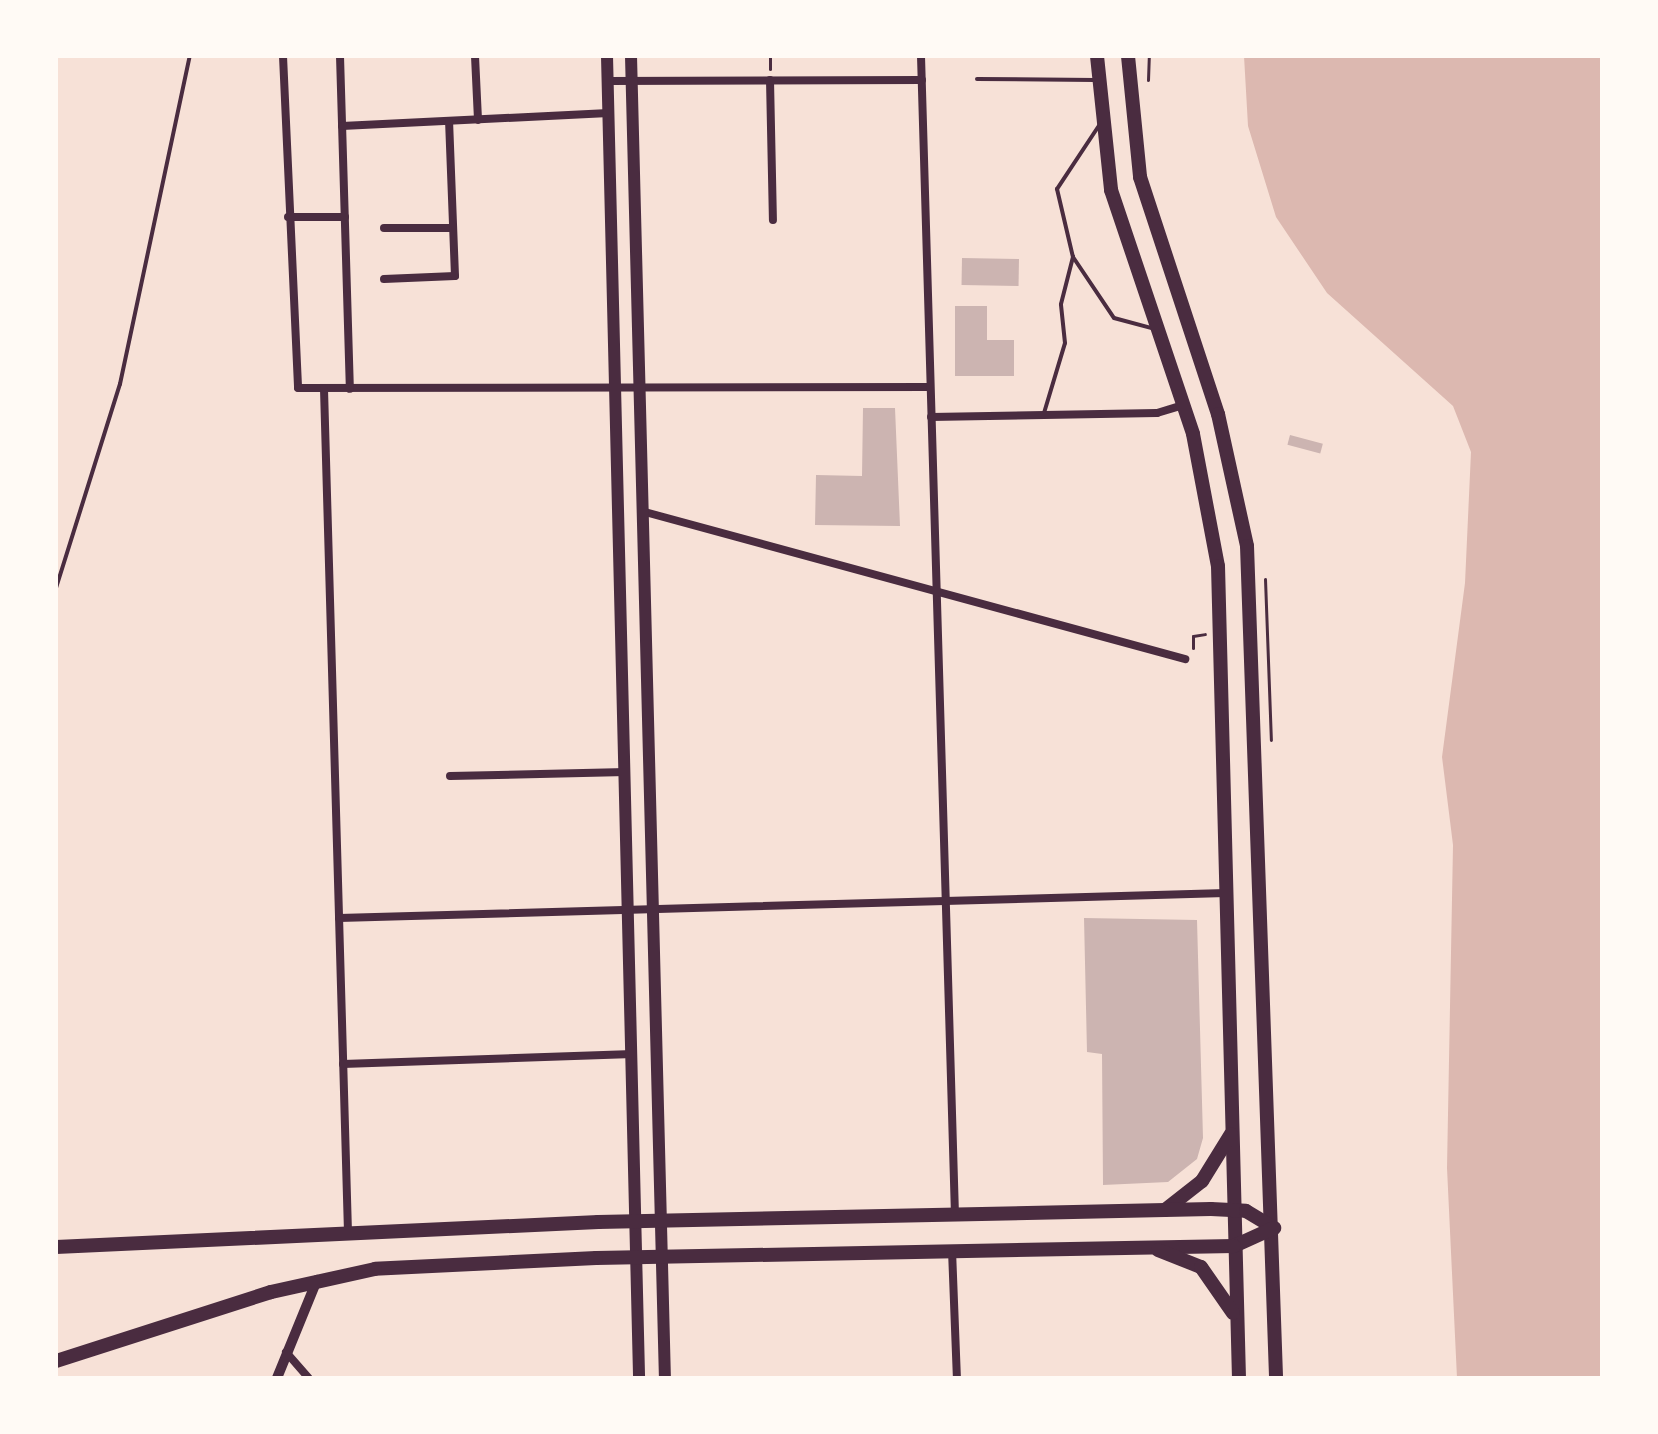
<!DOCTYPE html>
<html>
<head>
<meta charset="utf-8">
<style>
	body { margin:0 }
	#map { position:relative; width:1658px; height:1434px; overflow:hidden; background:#f7e1d7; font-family:Karla,sans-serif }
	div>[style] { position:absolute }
	.water>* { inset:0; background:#dcb8b0 }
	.building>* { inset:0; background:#ccb4b1; transform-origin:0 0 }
	.path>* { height:3px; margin:-1.5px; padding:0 1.5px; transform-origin:1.5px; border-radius:1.5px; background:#4a2c40 }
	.service>* { height:4px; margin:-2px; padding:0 2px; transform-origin:2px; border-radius:2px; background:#4a2c40 }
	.minor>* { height:8px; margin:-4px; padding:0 4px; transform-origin:4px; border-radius:4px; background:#4a2c40 }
	.tertiary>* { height:10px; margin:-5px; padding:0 5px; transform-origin:5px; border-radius:5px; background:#4a2c40 }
	.primary>* { height:12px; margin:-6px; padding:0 6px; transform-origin:6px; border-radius:6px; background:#4a2c40 }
	.trunk>* { height:14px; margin:-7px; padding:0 7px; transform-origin:7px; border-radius:7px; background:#4a2c40 }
	span { translate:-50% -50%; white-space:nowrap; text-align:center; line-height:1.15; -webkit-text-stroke:7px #fffaf5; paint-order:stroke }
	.frame { position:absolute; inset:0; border:58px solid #fffaf5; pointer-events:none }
</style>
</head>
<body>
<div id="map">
	<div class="water">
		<div style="clip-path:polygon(1244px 56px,1602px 56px,1602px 1378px,1457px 1378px,1447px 1168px,1453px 845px,1442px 757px,1465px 583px,1471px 452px,1453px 406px,1327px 293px,1276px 217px,1248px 126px)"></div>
	</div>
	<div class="building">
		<div style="left:962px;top:258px;width:57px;height:27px;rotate:1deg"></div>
		<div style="clip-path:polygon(955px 306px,987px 306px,987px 340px,1014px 340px,1014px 376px,955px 376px)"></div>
		<div style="clip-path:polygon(863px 408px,895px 408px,900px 526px,815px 525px,816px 475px,862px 476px)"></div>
		<div style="left:1290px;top:435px;width:34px;height:10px;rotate:15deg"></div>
		<div style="clip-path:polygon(1084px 918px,1197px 920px,1203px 1138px,1197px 1159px,1168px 1182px,1103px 1185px,1102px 1054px,1087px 1052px)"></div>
	</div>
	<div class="path">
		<div style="left:770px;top:56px;width:13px;rotate:90deg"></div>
		<div style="left:1148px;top:80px;width:24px;rotate:-88deg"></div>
		<div style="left:1265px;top:579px;width:161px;rotate:87.9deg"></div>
		<div style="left:1193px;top:648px;width:12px;rotate:-90deg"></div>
		<div style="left:1193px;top:636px;width:12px;rotate:-9deg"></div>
	</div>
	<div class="service">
		<div style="left:977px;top:79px;width:118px;rotate:0.5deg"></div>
		<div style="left:1100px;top:124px;width:78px;rotate:123.5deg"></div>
		<div style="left:1057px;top:189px;width:70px;rotate:76.8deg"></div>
		<div style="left:1073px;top:257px;width:73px;rotate:56.1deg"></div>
		<div style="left:1114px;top:318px;width:42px;rotate:15deg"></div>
		<div style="left:1044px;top:413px;width:73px;rotate:-73.3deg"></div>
		<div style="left:1065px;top:343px;width:39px;rotate:-96deg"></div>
		<div style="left:1061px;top:304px;width:49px;rotate:-75.7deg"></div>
		<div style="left:56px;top:588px;width:214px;rotate:-72.6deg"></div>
		<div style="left:120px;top:384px;width:335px;rotate:-78deg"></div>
	</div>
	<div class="minor">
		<div style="left:283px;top:56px;width:332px;rotate:87.4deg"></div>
		<div style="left:298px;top:388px;width:632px;rotate:-0.09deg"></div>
		<div style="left:340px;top:56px;width:333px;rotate:88.3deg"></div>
		<div style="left:475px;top:56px;width:64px;rotate:87.3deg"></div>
		<div style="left:921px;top:56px;width:1160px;rotate:88.32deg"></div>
		<div style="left:770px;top:80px;width:140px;rotate:88.8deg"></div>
		<div style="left:608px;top:81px;width:314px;rotate:-0.2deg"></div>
		<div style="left:342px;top:126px;width:267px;rotate:-2.8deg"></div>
		<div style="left:288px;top:217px;width:57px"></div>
		<div style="left:384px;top:228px;width:69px"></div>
		<div style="left:384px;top:279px;width:71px;rotate:-2.4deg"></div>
		<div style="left:455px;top:276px;width:154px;rotate:-92.2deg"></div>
		<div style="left:324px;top:389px;width:842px;rotate:88.37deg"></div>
		<div style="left:931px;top:417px;width:226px;rotate:-1deg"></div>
		<div style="left:1157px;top:413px;width:28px;rotate:-17deg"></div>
		<div style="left:645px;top:512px;width:560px;rotate:15.23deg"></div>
		<div style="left:450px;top:776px;width:176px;rotate:-1.3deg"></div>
		<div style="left:339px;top:918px;width:887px;rotate:-1.61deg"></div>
		<div style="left:343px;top:1064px;width:290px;rotate:-2deg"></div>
		<div style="left:952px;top:1250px;width:128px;rotate:87.8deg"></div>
		<div style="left:286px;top:1352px;width:35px;rotate:49deg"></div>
	</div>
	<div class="tertiary">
		<div style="left:277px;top:1378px;width:106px;rotate:-67.8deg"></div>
	</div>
	<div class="primary">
		<div style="left:607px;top:56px;width:1322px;rotate:88.61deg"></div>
		<div style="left:631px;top:56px;width:1322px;rotate:88.53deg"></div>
	</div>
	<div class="trunk">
		<div style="left:1097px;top:56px;width:135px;rotate:84deg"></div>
		<div style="left:1111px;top:190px;width:257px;rotate:71.4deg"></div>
		<div style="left:1193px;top:434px;width:134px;rotate:79.3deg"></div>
		<div style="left:1218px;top:566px;width:812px;rotate:88.52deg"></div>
		<div style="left:1128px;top:56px;width:122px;rotate:84.3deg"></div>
		<div style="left:1140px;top:177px;width:250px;rotate:71.8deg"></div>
		<div style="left:1218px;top:414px;width:135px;rotate:77.6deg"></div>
		<div style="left:1247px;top:546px;width:833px;rotate:88deg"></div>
		<div style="left:1165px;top:1210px;width:47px;rotate:-38.1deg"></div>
		<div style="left:1202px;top:1181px;width:55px;rotate:-58.3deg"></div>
		<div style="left:56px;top:1247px;width:543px;rotate:-2.64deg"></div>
		<div style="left:598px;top:1222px;width:613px;rotate:-1.21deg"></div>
		<div style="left:1211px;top:1209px;width:35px;rotate:3deg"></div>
		<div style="left:1246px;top:1211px;width:33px;rotate:31deg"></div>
		<div style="left:1274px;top:1228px;width:44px;rotate:155.8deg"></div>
		<div style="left:1234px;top:1246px;width:638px;rotate:178.92deg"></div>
		<div style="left:596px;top:1258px;width:221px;rotate:177.2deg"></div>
		<div style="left:375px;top:1269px;width:107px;rotate:167.5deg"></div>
		<div style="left:271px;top:1292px;width:226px;rotate:162.2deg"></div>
		<div style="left:1158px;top:1250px;width:46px;rotate:21.6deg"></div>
		<div style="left:1201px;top:1267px;width:56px;rotate:55.2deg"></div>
	</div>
	<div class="frame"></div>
</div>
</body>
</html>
